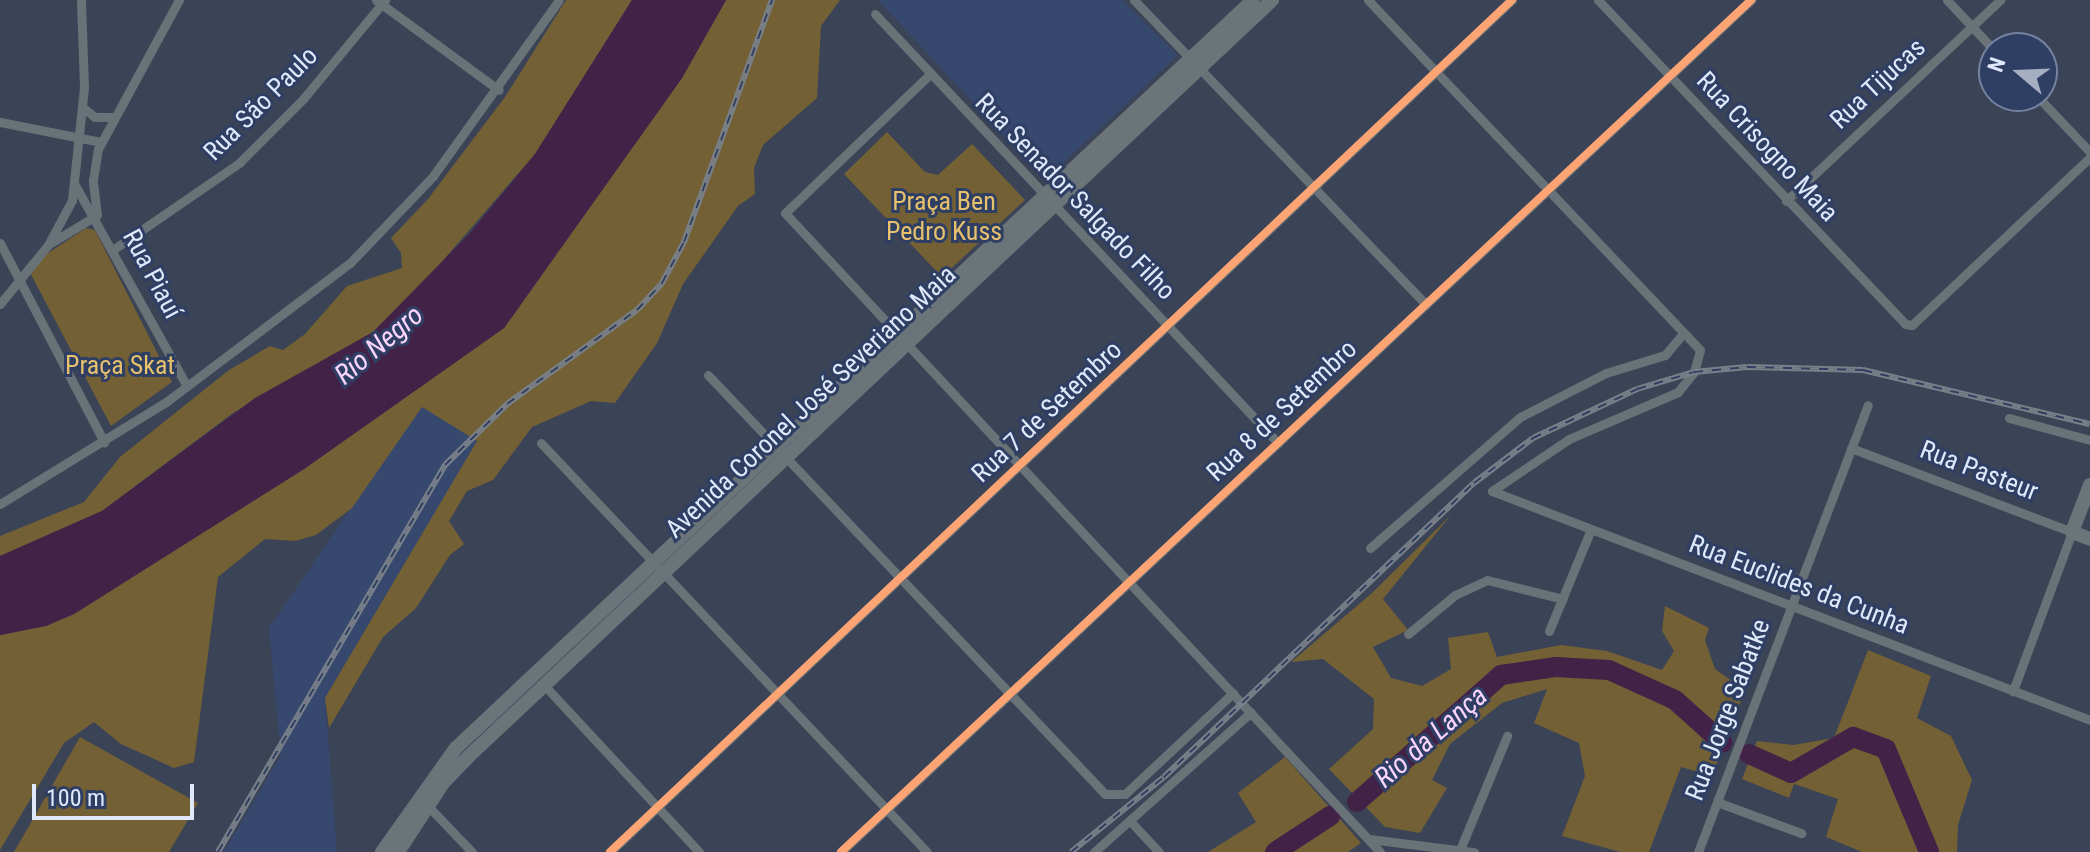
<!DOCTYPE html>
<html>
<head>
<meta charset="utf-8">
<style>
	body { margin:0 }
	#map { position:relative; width:2090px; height:852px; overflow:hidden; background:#3b4357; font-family:"Roboto Condensed",sans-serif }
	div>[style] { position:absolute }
	.built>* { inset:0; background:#37486f }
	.green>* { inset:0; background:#736035 }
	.water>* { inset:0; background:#432248 }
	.river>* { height:20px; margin:-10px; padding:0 10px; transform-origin:10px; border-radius:10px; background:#432248 }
	.street>* { height:9px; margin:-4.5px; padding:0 4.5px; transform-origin:4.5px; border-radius:4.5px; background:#697276 }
	.secondary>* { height:14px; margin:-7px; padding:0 7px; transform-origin:7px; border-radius:7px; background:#6a7479 }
	.rail>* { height:6px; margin-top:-3px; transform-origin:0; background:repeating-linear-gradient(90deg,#2f3f63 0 9px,#798089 0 18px); box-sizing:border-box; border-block:2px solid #798089 }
	.cycleway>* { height:8px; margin:-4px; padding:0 4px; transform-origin:4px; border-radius:4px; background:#fda474 }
	span { translate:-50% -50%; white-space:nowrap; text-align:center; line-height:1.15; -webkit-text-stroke:6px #2f3f63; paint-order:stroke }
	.street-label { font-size:26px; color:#e0e9fb }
	.park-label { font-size:26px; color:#e8c16c }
	.water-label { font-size:28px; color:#fbd5fd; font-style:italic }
	.north { position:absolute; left:1978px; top:32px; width:80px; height:80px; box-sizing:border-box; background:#2f3f63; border:2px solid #7683a0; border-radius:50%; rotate:289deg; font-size:22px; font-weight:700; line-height:32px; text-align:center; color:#e0e9fb }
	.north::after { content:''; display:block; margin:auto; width:28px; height:36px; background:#a6afc2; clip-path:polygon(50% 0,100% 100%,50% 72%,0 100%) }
	.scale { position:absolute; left:32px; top:784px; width:162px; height:36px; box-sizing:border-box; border:4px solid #e0e9fb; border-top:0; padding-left:10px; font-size:24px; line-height:28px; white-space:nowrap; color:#e0e9fb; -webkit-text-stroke:6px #2f3f63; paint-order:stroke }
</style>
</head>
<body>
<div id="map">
	<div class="built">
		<div style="clip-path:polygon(878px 0,1122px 0,1178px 55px,1045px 180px)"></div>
		<div style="clip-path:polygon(421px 406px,478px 440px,325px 698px,337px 852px,224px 852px,281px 755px,269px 628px)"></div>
	</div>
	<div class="green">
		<div style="clip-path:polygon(566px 0,632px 0,535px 154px,408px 301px,373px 332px,233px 413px,102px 511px,0 556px,0 536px,84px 502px,120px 457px,229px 370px,270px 346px,283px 350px,305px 334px,347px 286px,402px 268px,401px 253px,391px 238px,428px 199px,505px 97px)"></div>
		<div style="clip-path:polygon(726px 0,840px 0,821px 26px,817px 98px,763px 145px,754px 168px,755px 194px,738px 206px,683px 284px,657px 343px,615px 403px,591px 401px,532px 427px,493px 480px,467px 491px,449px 521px,464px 544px,450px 555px,416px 608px,383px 637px,329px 728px,325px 698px,477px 441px,422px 407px,352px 508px,316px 535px,295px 541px,265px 539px,218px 577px,194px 762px,174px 768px,121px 744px,94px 722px,64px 743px,0 850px,0 635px,46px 626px,74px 614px,304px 469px,504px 328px,682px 78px)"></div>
		<div style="clip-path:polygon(887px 132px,925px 172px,938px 175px,972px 144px,1025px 200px,942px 277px,844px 174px)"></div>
		<div style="clip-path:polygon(86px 228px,95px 230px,172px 382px,111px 426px,27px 267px)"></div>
		<div style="clip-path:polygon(1451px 515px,1383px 599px,1408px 630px,1373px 647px,1391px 678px,1422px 686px,1451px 669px,1448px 638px,1488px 632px,1497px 657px,1561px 645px,1607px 651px,1662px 670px,1674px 651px,1662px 631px,1665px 606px,1709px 628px,1705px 640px,1715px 669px,1745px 690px,1712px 776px,1681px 767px,1649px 852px,1620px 852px,1562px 836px,1585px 776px,1579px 743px,1534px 723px,1547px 689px,1502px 703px,1450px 744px,1432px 780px,1447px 788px,1420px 833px,1385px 827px,1329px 769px,1373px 729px,1374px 699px,1323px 659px,1291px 662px,1372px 593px)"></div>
		<div style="clip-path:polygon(1868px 650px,1931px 676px,1917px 718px,1951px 736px,1972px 780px,1958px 825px,1957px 852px,1862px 852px,1826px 837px,1838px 799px,1794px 784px,1789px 798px,1742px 779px,1757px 741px,1793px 745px,1834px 738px)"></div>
		<div style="clip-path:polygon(80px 737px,198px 803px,169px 852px,14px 852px)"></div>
		<div style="clip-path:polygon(1285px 757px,1361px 843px,1348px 852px,1208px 852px,1256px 822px,1238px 793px)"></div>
	</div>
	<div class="water">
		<div style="clip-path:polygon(632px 0,726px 0,682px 78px,504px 328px,304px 469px,74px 614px,46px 626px,0 635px,0 556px,102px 511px,255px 398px,373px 332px,470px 233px,535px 154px)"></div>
	</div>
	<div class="river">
		<div style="left:1749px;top:754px;width:46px;rotate:24.3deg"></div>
		<div style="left:1791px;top:773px;width:72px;rotate:-30.1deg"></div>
		<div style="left:1853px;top:737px;width:35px;rotate:20deg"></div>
		<div style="left:1886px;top:749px;width:112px;rotate:67.3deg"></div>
		<div style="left:1357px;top:802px;width:192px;rotate:-41.4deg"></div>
		<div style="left:1501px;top:675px;width:56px;rotate:-8.3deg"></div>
		<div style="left:1556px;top:667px;width:53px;rotate:3.2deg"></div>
		<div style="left:1609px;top:670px;width:72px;rotate:24.4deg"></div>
		<div style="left:1675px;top:700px;width:64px;rotate:41.9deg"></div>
		<div style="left:1275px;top:852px;width:66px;rotate:-33.2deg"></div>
	</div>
	<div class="street">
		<div style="left:376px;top:0;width:152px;rotate:36.2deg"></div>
		<div style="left:1134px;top:0;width:422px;rotate:46.2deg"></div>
		<div style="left:1368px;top:0;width:482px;rotate:46.5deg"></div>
		<div style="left:1700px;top:350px;width:23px;rotate:105deg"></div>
		<div style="left:1694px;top:372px;width:26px;rotate:129deg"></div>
		<div style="left:1678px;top:392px;width:119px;rotate:156.7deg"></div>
		<div style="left:1569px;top:439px;width:93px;rotate:146deg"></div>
		<div style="left:1598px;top:0;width:446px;rotate:46.5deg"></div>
		<div style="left:1905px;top:324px;width:7px;rotate:8deg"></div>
		<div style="left:1912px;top:325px;width:245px;rotate:-43.3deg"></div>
		<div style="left:1947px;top:0;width:69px;rotate:46.8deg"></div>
		<div style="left:875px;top:14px;width:589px;rotate:46.79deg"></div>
		<div style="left:929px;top:75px;width:199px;rotate:136.2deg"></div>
		<div style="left:785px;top:213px;width:873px;rotate:47.04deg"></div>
		<div style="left:2037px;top:96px;width:77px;rotate:46.6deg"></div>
		<div style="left:82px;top:107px;width:16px;rotate:38deg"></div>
		<div style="left:95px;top:117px;width:18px"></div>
		<div style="left:0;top:122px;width:103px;rotate:11.2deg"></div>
		<div style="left:75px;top:185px;width:230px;rotate:60.9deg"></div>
		<div style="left:1786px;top:201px;width:294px;rotate:-43.2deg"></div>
		<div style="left:0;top:243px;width:225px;rotate:62.4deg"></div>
		<div style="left:51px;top:243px;width:54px;rotate:-31.3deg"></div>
		<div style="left:97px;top:215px;width:35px;rotate:-97deg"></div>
		<div style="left:93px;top:180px;width:31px;rotate:-81deg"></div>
		<div style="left:98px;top:149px;width:170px;rotate:-61.5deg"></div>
		<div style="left:114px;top:249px;width:152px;rotate:-34.5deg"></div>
		<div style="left:239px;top:163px;width:91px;rotate:-45deg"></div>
		<div style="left:303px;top:99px;width:129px;rotate:-50.4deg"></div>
		<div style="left:0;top:304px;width:76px;rotate:-50.9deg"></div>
		<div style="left:48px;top:245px;width:51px;rotate:-61.9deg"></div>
		<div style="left:72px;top:200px;width:114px;rotate:-83.9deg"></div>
		<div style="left:84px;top:87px;width:87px;rotate:-92deg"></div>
		<div style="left:708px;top:375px;width:577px;rotate:46.54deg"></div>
		<div style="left:1105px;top:794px;width:20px"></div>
		<div style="left:1125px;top:794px;width:148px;rotate:-43.1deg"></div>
		<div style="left:2009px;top:418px;width:84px;rotate:15.2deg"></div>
		<div style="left:541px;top:443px;width:562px;rotate:46.66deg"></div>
		<div style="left:1851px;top:448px;width:236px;rotate:20.8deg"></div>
		<div style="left:2072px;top:532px;width:170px;rotate:110.4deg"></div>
		<div style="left:1492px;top:491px;width:640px;rotate:20.95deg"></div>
		<div style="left:0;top:504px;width:195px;rotate:-31.6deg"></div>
		<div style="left:166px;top:402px;width:231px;rotate:-37.1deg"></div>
		<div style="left:350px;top:263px;width:120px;rotate:-46.3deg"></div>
		<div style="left:433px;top:176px;width:216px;rotate:-54.4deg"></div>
		<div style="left:1370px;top:548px;width:199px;rotate:-41.1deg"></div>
		<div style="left:1520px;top:417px;width:97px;rotate:-27.1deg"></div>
		<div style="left:1606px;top:373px;width:62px;rotate:-17deg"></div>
		<div style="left:1665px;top:355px;width:26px;rotate:-50deg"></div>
		<div style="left:1549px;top:631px;width:110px;rotate:-67.6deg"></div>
		<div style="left:1408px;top:634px;width:61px;rotate:-39.7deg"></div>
		<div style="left:1455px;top:595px;width:35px;rotate:-25deg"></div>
		<div style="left:1487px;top:580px;width:78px;rotate:14deg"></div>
		<div style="left:544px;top:685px;width:228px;rotate:47.1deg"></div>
		<div style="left:1717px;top:802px;width:90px;rotate:20.3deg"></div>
		<div style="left:428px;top:806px;width:64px;rotate:46.3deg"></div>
		<div style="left:1131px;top:822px;width:41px;rotate:47deg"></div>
		<div style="left:1369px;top:839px;width:106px;rotate:7.1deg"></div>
		<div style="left:610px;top:852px;width:1241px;rotate:-43.37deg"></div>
		<div style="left:841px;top:852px;width:1247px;rotate:-43.11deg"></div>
		<div style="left:1094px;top:852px;width:210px;rotate:-41.7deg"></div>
		<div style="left:1459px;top:852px;width:126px;rotate:-67.5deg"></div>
		<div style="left:1698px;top:852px;width:478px;rotate:-69.2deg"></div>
	</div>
	<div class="secondary">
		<div style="left:2090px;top:485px;width:50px;rotate:111deg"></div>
		<div style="left:2072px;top:532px;width:19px;rotate:21deg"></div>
		<div style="left:382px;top:852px;width:128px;rotate:-54.6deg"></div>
		<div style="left:456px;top:748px;width:1093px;rotate:-43.18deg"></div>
		<div style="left:398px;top:852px;width:82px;rotate:-56.9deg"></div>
		<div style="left:443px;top:783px;width:37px;rotate:-46deg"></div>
		<div style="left:469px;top:756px;width:1103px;rotate:-43.27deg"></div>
	</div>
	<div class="rail">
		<div style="left:218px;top:852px;width:449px;rotate:-59.6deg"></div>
		<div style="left:445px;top:465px;width:87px;rotate:-44.5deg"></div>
		<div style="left:507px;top:404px;width:160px;rotate:-35.9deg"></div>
		<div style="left:637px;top:310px;width:37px;rotate:-47deg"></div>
		<div style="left:662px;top:283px;width:47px;rotate:-61.8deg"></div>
		<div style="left:684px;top:242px;width:258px;rotate:-70deg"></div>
		<div style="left:1071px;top:852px;width:119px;rotate:-38.9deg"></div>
		<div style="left:1164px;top:777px;width:427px;rotate:-43.5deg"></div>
		<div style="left:1474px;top:483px;width:74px;rotate:-37.3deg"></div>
		<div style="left:1533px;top:438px;width:115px;rotate:-25.2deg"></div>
		<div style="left:1637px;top:389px;width:59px;rotate:-16.6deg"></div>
		<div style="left:1694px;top:372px;width:53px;rotate:-5.4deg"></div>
		<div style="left:1747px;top:367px;width:116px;rotate:1.5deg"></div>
		<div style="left:1863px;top:370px;width:233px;rotate:13.4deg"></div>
	</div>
	<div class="cycleway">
		<div style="left:610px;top:852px;width:1241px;rotate:-43.37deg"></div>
		<div style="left:841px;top:852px;width:1247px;rotate:-43.11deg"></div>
	</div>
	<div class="street-label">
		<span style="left:1878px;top:84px;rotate:-43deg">Rua Tijucas</span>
		<span style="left:261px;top:104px;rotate:-45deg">Rua São Paulo</span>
		<span style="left:1767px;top:147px;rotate:47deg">Rua Crisogno Maia</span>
		<span style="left:1075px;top:197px;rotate:46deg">Rua Senador Salgado Filho</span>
		<span style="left:152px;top:274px;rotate:62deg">Rua Piauí</span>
		<span style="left:811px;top:402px;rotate:-43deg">Avenida Coronel José Severiano Maia</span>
		<span style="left:1282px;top:411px;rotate:-43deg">Rua 8 de Setembro</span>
		<span style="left:1047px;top:412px;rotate:-43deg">Rua 7 de Setembro</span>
		<span style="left:1979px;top:471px;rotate:21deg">Rua Pasteur</span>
		<span style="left:1799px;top:585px;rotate:21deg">Rua Euclides da Cunha</span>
		<span style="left:1728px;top:710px;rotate:-69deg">Rua Jorge Sabatke</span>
	</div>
	<div class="park-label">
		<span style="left:944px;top:217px">Praça Ben<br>Pedro Kuss</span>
		<span style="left:120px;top:366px">Praça Skat</span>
	</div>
	<div class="water-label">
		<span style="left:379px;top:345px;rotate:-40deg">Rio Negro</span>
		<span style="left:1431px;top:737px;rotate:-41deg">Rio da Lança</span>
	</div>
	<div class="north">N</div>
	<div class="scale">100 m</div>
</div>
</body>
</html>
